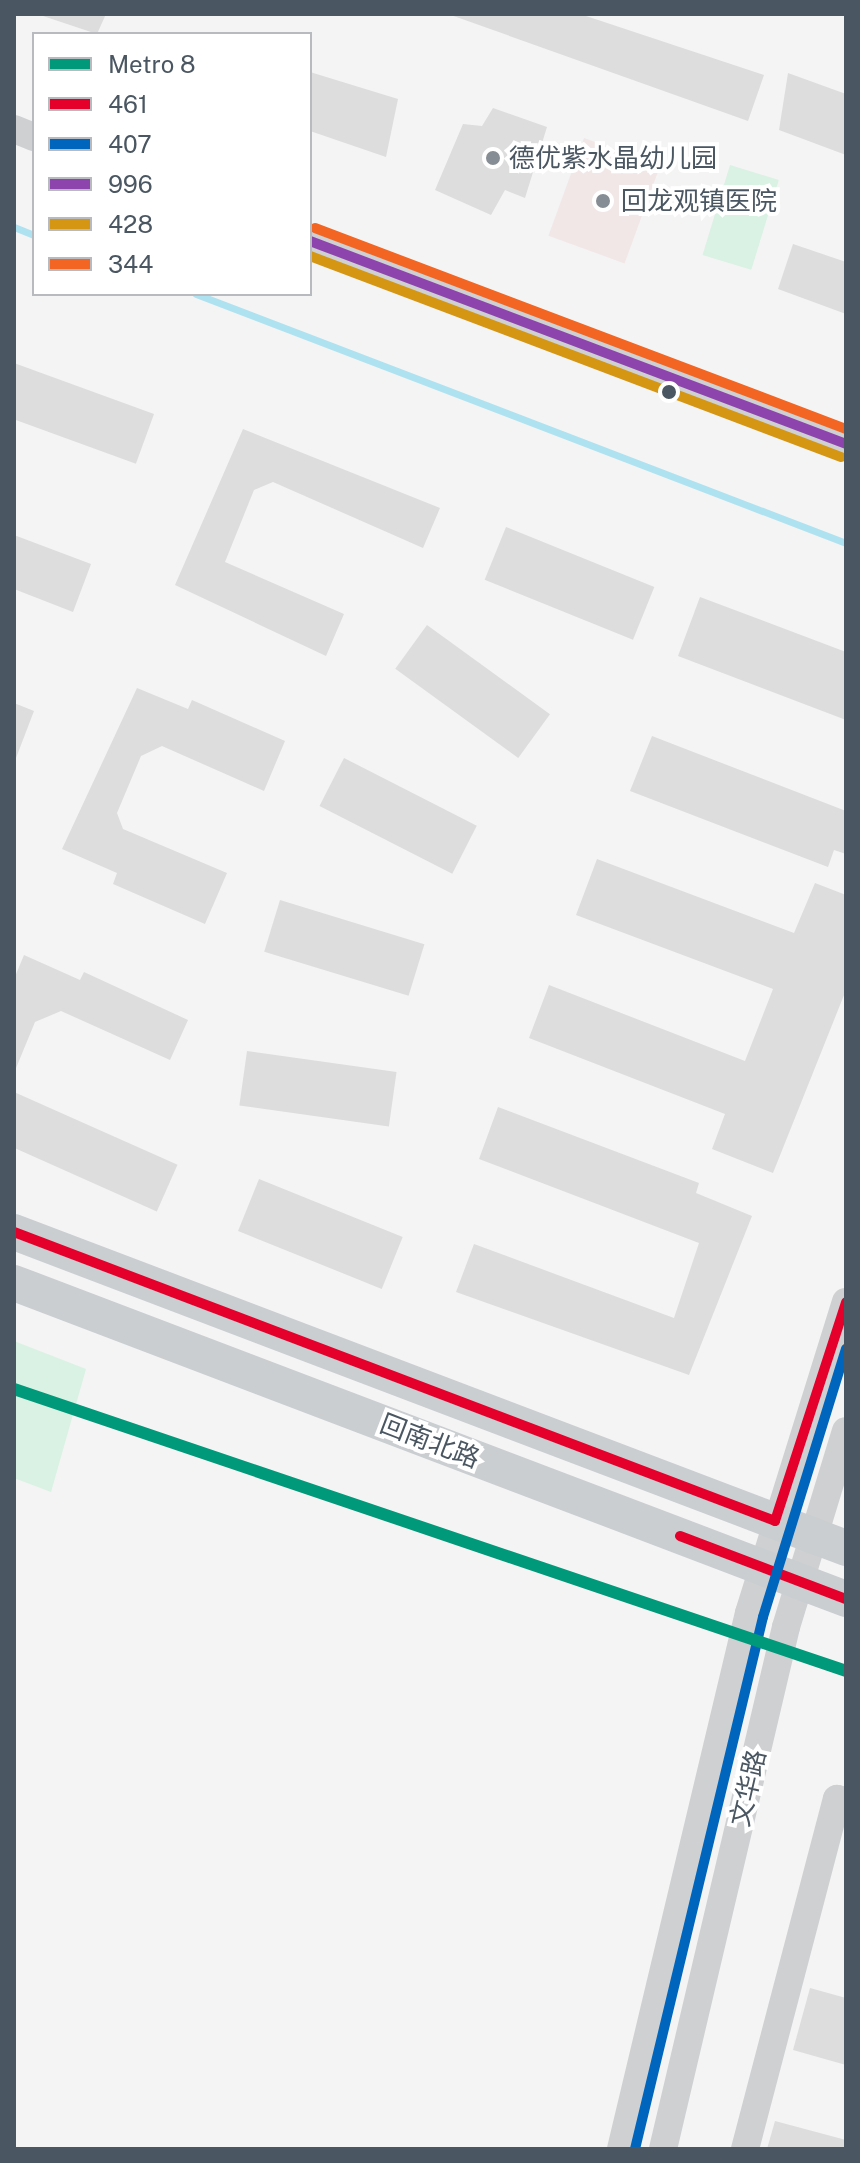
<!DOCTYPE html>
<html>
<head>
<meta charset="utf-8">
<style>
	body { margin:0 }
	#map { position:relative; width:860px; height:2163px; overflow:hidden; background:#f4f4f4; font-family:"Public Sans","Noto Sans SC",sans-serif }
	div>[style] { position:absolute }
	.medical>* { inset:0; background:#f1e7e6; transform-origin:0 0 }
	.green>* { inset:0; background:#d9f2e3; transform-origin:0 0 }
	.stream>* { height:7px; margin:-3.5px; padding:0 3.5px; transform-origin:3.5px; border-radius:3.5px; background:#aee2f0 }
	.building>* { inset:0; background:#ddddde; transform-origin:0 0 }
	.minor>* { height:28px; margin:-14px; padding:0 14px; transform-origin:14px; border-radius:14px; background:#ced0d2 }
	.major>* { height:36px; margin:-18px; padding:0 18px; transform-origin:18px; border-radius:18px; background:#caced1 }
	.bus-1>* { height:10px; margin:-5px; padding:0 5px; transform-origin:5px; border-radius:5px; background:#e4002b }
	.bus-2>* { height:10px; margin:-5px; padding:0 5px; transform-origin:5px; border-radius:5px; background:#0065bd }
	.bus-3>* { height:10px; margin:-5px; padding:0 5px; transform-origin:5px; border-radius:5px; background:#8e44ad }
	.bus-4>* { height:10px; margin:-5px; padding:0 5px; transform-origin:5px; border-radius:5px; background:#d49613 }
	.bus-5>* { height:10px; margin:-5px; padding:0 5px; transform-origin:5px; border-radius:5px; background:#f26522 }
	.metro-1>* { height:12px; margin:-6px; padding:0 6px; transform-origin:6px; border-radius:6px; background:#00997a }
	.dots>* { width:22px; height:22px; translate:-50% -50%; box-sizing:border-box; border:4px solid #fff; border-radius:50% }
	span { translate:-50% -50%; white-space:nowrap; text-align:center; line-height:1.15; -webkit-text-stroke:8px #fff; paint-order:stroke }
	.poi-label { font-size:26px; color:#4a5661 }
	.left { translate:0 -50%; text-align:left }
	.street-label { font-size:26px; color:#4a5661 }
	.frame { position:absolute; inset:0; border:16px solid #4a5661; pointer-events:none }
	.legend { position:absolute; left:32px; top:32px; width:280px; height:264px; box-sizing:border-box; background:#fff; border:2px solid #b7bbc0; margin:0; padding:10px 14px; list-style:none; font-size:24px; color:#4a5661 }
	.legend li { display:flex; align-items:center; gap:16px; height:40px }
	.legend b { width:40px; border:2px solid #b7bbc0 }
</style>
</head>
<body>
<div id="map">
	<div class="medical">
		<div style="left:584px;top:138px;width:81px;height:104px;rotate:20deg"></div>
	</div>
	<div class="green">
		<div style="left:730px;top:165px;width:51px;height:94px;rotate:17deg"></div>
		<div style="clip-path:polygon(14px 1341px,86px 1369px,51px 1492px,14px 1478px)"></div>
	</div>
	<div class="stream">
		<div style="left:14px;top:227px;width:22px;rotate:22deg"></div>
		<div style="left:196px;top:294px;width:696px;rotate:20.96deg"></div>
	</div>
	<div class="building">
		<div style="clip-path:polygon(37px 14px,106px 14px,97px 34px)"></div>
		<div style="clip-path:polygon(448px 14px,580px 14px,764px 75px,748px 121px)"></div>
		<div style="clip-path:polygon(310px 72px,398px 99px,386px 157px,310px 131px)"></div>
		<div style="clip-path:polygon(788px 73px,846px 94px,846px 155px,779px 130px)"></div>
		<div style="clip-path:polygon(493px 108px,547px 127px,525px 198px,505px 190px,491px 215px,435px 190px,463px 124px,482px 126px)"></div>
		<div style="clip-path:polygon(793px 244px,846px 262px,846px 314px,778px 289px)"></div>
		<div style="left:14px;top:363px;width:149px;height:53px;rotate:20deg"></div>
		<div style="clip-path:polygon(243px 429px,440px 508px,423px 548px,273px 482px,254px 490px,225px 562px,344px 614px,326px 656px,175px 585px)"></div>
		<div style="left:506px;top:527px;width:160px;height:57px;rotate:22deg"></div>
		<div style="clip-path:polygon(14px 535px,91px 564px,73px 612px,14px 589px)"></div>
		<div style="clip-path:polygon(700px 597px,846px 652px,846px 720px,678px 656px)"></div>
		<div style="left:427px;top:625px;width:152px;height:54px;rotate:36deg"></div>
		<div style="clip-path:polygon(137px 688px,188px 709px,192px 700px,285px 741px,264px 791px,162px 746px,141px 756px,117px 813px,123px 829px,227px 873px,205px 924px,113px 884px,117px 873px,62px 849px)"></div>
		<div style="clip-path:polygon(14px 703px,34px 711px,16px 758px,14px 758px)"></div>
		<div style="clip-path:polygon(652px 736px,846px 811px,846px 854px,834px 850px,828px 867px,630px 791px)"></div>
		<div style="left:344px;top:758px;width:149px;height:54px;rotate:27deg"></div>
		<div style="clip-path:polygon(597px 859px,794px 933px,815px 883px,846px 895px,846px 990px,773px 1173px,712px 1149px,725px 1114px,529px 1038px,549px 985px,745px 1061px,773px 989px,576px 915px)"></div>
		<div style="left:280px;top:900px;width:151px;height:54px;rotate:17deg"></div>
		<div style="clip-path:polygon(24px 955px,80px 980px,84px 972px,188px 1020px,170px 1060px,61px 1011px,35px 1022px,14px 1073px,14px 979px)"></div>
		<div style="left:247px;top:1051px;width:151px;height:55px;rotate:8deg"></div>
		<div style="left:14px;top:1092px;width:179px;height:51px;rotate:24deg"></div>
		<div style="clip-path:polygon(498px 1107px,699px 1183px,696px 1193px,752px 1216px,689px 1375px,456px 1292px,474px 1244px,674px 1318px,699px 1243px,479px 1159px)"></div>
		<div style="left:259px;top:1179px;width:155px;height:56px;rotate:22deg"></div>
		<div style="clip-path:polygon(810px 1988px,846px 1998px,846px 2065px,793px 2050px)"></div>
		<div style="clip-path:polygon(775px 2121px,846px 2140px,846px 2149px,767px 2149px)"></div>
	</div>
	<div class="minor">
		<div style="left:14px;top:129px;width:22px;rotate:22deg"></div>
		<div style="left:310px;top:241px;width:573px;rotate:20.74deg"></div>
		<div style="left:621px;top:2149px;width:551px;rotate:-76.57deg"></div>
		<div style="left:749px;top:1613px;width:326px;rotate:-72.7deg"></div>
		<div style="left:663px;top:2149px;width:536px;rotate:-76.74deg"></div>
		<div style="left:786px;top:1627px;width:205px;rotate:-73deg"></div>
		<div style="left:745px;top:2149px;width:362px;rotate:-75.3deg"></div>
		<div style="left:837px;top:1799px;width:9px;rotate:13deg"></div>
	</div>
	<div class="major">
		<div style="left:14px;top:1232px;width:890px;rotate:20.8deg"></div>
		<div style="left:14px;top:1283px;width:890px;rotate:20.8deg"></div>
	</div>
	<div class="bus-1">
		<div style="left:14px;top:1232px;width:814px;rotate:20.79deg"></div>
		<div style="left:775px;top:1521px;width:230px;rotate:-72deg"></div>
		<div style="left:680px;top:1536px;width:178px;rotate:20.8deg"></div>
	</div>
	<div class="bus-2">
		<div style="left:635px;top:2149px;width:547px;rotate:-76.47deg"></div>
		<div style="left:763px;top:1617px;width:281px;rotate:-72.8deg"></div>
	</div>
	<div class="bus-3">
		<div style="left:310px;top:241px;width:573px;rotate:20.74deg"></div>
	</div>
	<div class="bus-4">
		<div style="left:310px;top:256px;width:568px;rotate:20.73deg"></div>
	</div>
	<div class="bus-5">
		<div style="left:315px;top:228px;width:568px;rotate:20.73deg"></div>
	</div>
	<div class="metro-1">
		<div style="left:14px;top:1389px;width:878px;rotate:18.72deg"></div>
	</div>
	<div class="dots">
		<div style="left:493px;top:158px;background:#868d94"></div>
		<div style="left:603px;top:201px;background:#868d94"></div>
		<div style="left:669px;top:392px;background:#4a5661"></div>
	</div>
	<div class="poi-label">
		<span class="left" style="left:509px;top:158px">德优紫水晶幼儿园</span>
		<span class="left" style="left:621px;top:201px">回龙观镇医院</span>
	</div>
	<div class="street-label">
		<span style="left:430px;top:1441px;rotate:21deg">回南北路</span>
		<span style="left:748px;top:1788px;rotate:-77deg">文华路</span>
	</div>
	<div class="frame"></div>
	<ul class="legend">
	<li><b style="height:10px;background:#00997a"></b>Metro 8</li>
	<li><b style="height:10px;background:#e4002b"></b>461</li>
	<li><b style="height:10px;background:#0065bd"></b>407</li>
	<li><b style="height:10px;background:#8e44ad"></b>996</li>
	<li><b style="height:10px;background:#d49613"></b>428</li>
	<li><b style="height:10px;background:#f26522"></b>344</li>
	</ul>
</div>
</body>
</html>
